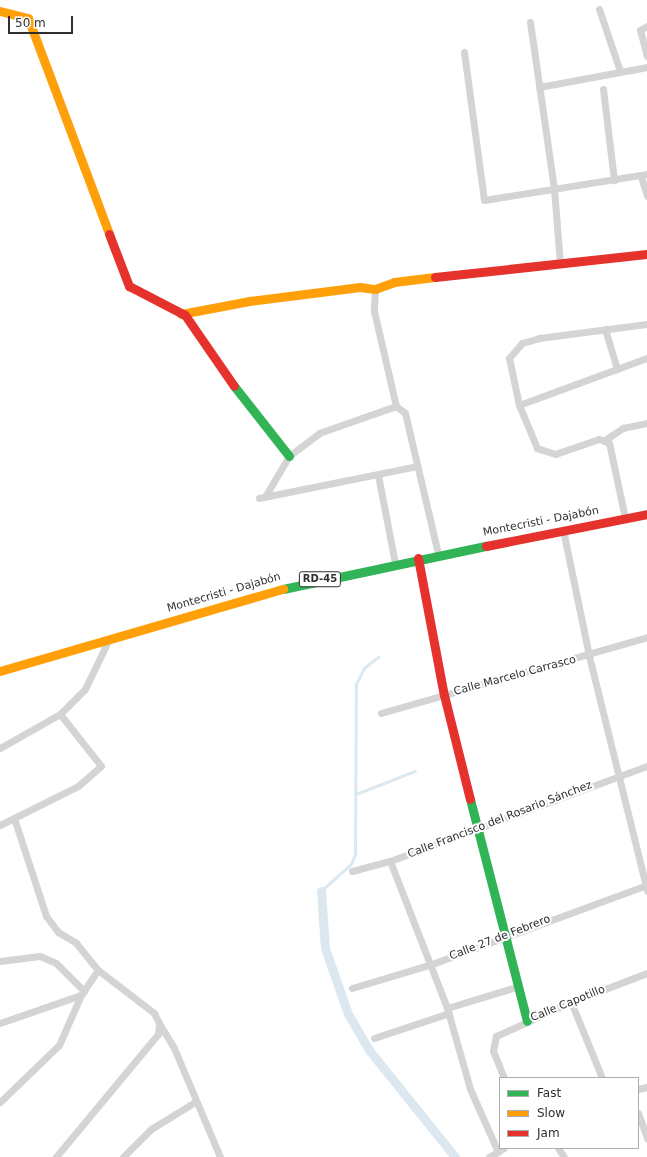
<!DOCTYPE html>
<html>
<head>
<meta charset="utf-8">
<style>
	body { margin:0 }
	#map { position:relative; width:647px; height:1157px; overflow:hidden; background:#fff; font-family:"DejaVu Sans",sans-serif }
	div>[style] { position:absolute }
	.stream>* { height:2.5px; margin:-1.25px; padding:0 1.25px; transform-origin:1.25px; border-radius:1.25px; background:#dbe8f0 }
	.canal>* { height:9px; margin:-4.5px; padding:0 4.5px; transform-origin:4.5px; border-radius:4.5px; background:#dbe8f0 }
	.street>* { height:7px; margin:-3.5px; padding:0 3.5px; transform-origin:3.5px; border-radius:3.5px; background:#d4d4d4 }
	.fast>* { height:9px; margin:-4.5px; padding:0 4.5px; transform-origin:4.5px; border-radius:4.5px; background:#30b455 }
	.slow>* { height:9px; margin:-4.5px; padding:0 4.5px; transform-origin:4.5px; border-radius:4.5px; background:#ff9f0a }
	.jam>* { height:9px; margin:-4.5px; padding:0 4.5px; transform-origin:4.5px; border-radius:4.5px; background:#e5322d }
	span { translate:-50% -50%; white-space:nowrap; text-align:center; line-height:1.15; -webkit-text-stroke:4px #fff; paint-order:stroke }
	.shield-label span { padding:1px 3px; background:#fff; border:1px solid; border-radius:3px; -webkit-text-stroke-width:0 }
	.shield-label { font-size:10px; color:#2f2f2f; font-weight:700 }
	.street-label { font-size:11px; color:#2f2f2f }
	.legend { position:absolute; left:499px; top:1077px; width:140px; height:72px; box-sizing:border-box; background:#fff; border:1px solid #acacac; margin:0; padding:5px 7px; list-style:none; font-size:12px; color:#2f2f2f }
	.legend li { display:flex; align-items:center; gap:8px; height:20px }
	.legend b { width:20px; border:1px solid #acacac }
	.scale { position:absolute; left:8px; top:16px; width:65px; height:18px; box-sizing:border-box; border:2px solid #2f2f2f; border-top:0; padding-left:5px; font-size:12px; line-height:14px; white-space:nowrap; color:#2f2f2f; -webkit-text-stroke:3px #fff; paint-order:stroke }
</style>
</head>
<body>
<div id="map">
	<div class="stream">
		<div style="left:356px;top:794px;width:63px;rotate:-21.3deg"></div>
		<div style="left:321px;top:891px;width:40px;rotate:-42deg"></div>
		<div style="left:351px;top:864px;width:11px;rotate:-68deg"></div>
		<div style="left:355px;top:854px;width:170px;rotate:-89.7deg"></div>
		<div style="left:356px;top:684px;width:18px;rotate:-63deg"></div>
		<div style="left:364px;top:668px;width:18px;rotate:-38deg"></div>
	</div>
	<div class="canal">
		<div style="left:321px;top:891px;width:57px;rotate:86deg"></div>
		<div style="left:325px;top:948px;width:70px;rotate:70.8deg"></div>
		<div style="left:348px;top:1014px;width:42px;rotate:59.7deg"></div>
		<div style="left:369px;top:1050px;width:137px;rotate:51.2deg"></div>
	</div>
	<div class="street">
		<div style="left:599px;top:9px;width:65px;rotate:71.3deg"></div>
		<div style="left:530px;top:22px;width:169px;rotate:81.8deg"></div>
		<div style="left:554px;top:189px;width:74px;rotate:85.4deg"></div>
		<div style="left:647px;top:26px;width:8px;rotate:150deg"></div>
		<div style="left:640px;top:30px;width:27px;rotate:75deg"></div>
		<div style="left:464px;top:52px;width:149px;rotate:82.3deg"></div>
		<div style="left:484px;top:200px;width:165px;rotate:-9.1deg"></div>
		<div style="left:539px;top:87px;width:110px;rotate:-10.5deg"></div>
		<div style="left:603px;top:89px;width:92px;rotate:83.1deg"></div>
		<div style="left:641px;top:177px;width:20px;rotate:72deg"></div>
		<div style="left:375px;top:289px;width:22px;rotate:93deg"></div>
		<div style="left:374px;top:311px;width:98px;rotate:77deg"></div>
		<div style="left:396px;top:406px;width:11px;rotate:38deg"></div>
		<div style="left:405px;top:413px;width:145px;rotate:76.8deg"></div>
		<div style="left:605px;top:329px;width:42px;rotate:73.3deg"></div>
		<div style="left:519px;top:405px;width:136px;rotate:-20.2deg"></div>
		<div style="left:605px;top:440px;width:22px;rotate:-34deg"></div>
		<div style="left:623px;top:428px;width:25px;rotate:-12deg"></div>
		<div style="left:378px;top:475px;width:90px;rotate:79.1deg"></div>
		<div style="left:266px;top:495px;width:45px;rotate:-59.5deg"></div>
		<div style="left:289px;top:456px;width:38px;rotate:-37deg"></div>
		<div style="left:319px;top:433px;width:82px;rotate:-19.3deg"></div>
		<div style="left:259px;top:498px;width:161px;rotate:-11.4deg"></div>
		<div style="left:625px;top:518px;width:77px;rotate:-102deg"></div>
		<div style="left:609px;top:443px;width:11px;rotate:-158deg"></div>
		<div style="left:599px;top:439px;width:46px;rotate:161.2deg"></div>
		<div style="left:555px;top:454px;width:19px;rotate:-162deg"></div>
		<div style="left:537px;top:448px;width:47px;rotate:-112.7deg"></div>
		<div style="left:519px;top:405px;width:48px;rotate:-102deg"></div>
		<div style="left:509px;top:358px;width:20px;rotate:-49deg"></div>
		<div style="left:522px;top:343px;width:18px;rotate:-16deg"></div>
		<div style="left:539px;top:338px;width:109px;rotate:-7.4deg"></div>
		<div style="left:563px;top:530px;width:129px;rotate:78.3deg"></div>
		<div style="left:589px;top:656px;width:242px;rotate:76.1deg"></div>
		<div style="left:381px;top:713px;width:277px;rotate:-15.9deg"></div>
		<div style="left:0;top:748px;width:69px;rotate:-29.5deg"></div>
		<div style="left:60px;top:714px;width:35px;rotate:-45deg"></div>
		<div style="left:85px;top:689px;width:55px;rotate:-64.4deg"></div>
		<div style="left:14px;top:818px;width:103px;rotate:71.9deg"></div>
		<div style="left:46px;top:916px;width:20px;rotate:53deg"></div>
		<div style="left:58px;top:932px;width:21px;rotate:31deg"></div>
		<div style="left:76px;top:943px;width:35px;rotate:51deg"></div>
		<div style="left:98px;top:970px;width:71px;rotate:37.5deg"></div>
		<div style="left:154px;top:1013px;width:11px;rotate:63deg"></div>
		<div style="left:159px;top:1023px;width:11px;rotate:95deg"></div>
		<div style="left:158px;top:1034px;width:160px;rotate:129.7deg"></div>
		<div style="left:0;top:825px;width:87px;rotate:-26.6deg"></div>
		<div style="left:78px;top:786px;width:30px;rotate:-41deg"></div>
		<div style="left:101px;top:766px;width:66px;rotate:-128.3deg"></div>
		<div style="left:390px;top:861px;width:158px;rotate:68.8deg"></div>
		<div style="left:447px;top:1008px;width:84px;rotate:74.1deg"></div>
		<div style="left:470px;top:1089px;width:69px;rotate:66deg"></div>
		<div style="left:352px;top:871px;width:39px;rotate:-15deg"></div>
		<div style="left:390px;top:861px;width:274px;rotate:-20.3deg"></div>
		<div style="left:0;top:961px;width:40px;rotate:-7.1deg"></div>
		<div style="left:40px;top:956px;width:17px;rotate:24deg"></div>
		<div style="left:56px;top:963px;width:40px;rotate:45deg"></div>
		<div style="left:352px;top:988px;width:84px;rotate:-16.7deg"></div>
		<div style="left:432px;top:964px;width:229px;rotate:-20.2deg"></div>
		<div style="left:571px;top:1002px;width:82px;rotate:67.8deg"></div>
		<div style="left:447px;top:1008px;width:72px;rotate:-16.9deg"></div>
		<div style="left:0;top:1023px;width:86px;rotate:-19.1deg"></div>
		<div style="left:81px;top:995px;width:30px;rotate:-56deg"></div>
		<div style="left:159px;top:1023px;width:29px;rotate:59deg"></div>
		<div style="left:174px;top:1048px;width:118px;rotate:67.1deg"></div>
		<div style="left:374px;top:1038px;width:79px;rotate:-18.4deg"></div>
		<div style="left:504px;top:1078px;width:29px;rotate:-112deg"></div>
		<div style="left:493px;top:1051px;width:15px;rotate:-79deg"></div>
		<div style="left:496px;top:1036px;width:82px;rotate:-24.4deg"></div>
		<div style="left:571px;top:1002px;width:81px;rotate:-20.9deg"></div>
		<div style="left:638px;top:1089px;width:9px;rotate:-13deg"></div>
		<div style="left:0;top:1102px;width:82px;rotate:-44deg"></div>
		<div style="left:59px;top:1045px;width:55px;rotate:-66.3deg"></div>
		<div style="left:638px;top:1113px;width:27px;rotate:70deg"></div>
		<div style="left:558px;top:1148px;width:11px;rotate:56deg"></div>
		<div style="left:123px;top:1157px;width:40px;rotate:-45deg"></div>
		<div style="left:151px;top:1129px;width:52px;rotate:-31.5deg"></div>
		<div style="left:489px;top:1157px;width:17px;rotate:-31deg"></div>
	</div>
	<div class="fast">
		<div style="left:234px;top:386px;width:89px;rotate:51.8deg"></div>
		<div style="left:283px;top:589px;width:208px;rotate:-12deg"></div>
		<div style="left:470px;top:799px;width:229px;rotate:75.6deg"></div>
	</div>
	<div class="slow">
		<div style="left:0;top:11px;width:29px;rotate:14deg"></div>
		<div style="left:28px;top:18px;width:231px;rotate:69.4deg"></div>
		<div style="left:181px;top:314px;width:69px;rotate:-10.8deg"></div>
		<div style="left:249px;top:301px;width:112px;rotate:-7.2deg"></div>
		<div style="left:360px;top:287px;width:15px;rotate:8deg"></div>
		<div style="left:375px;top:289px;width:20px;rotate:-20deg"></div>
		<div style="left:394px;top:282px;width:41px;rotate:-7deg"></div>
		<div style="left:0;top:671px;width:295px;rotate:-16.2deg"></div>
	</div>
	<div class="jam">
		<div style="left:109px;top:234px;width:56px;rotate:69deg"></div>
		<div style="left:129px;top:286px;width:63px;rotate:27.4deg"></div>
		<div style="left:185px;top:315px;width:86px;rotate:55.4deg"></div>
		<div style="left:435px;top:277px;width:213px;rotate:-6.2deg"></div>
		<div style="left:486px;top:546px;width:164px;rotate:-11.2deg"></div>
		<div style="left:418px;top:558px;width:139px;rotate:79.3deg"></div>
		<div style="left:444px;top:695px;width:107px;rotate:76deg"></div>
	</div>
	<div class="shield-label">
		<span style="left:320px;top:579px">RD-45</span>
	</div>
	<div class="street-label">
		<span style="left:541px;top:522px;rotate:-11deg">Montecristi - Dajabón</span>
		<span style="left:224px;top:593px;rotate:-16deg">Montecristi - Dajabón</span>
		<span style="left:515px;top:676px;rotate:-15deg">Calle Marcelo Carrasco</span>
		<span style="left:500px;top:820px;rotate:-21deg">Calle Francisco del Rosario Sánchez</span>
		<span style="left:500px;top:938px;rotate:-21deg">Calle 27 de Febrero</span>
		<span style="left:568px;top:1004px;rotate:-22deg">Calle Capotillo</span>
	</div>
	<ul class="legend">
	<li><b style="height:5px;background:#30b455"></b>Fast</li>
	<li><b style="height:5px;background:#ff9f0a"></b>Slow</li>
	<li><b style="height:5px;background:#e5322d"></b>Jam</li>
	</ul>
	<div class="scale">50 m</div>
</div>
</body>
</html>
